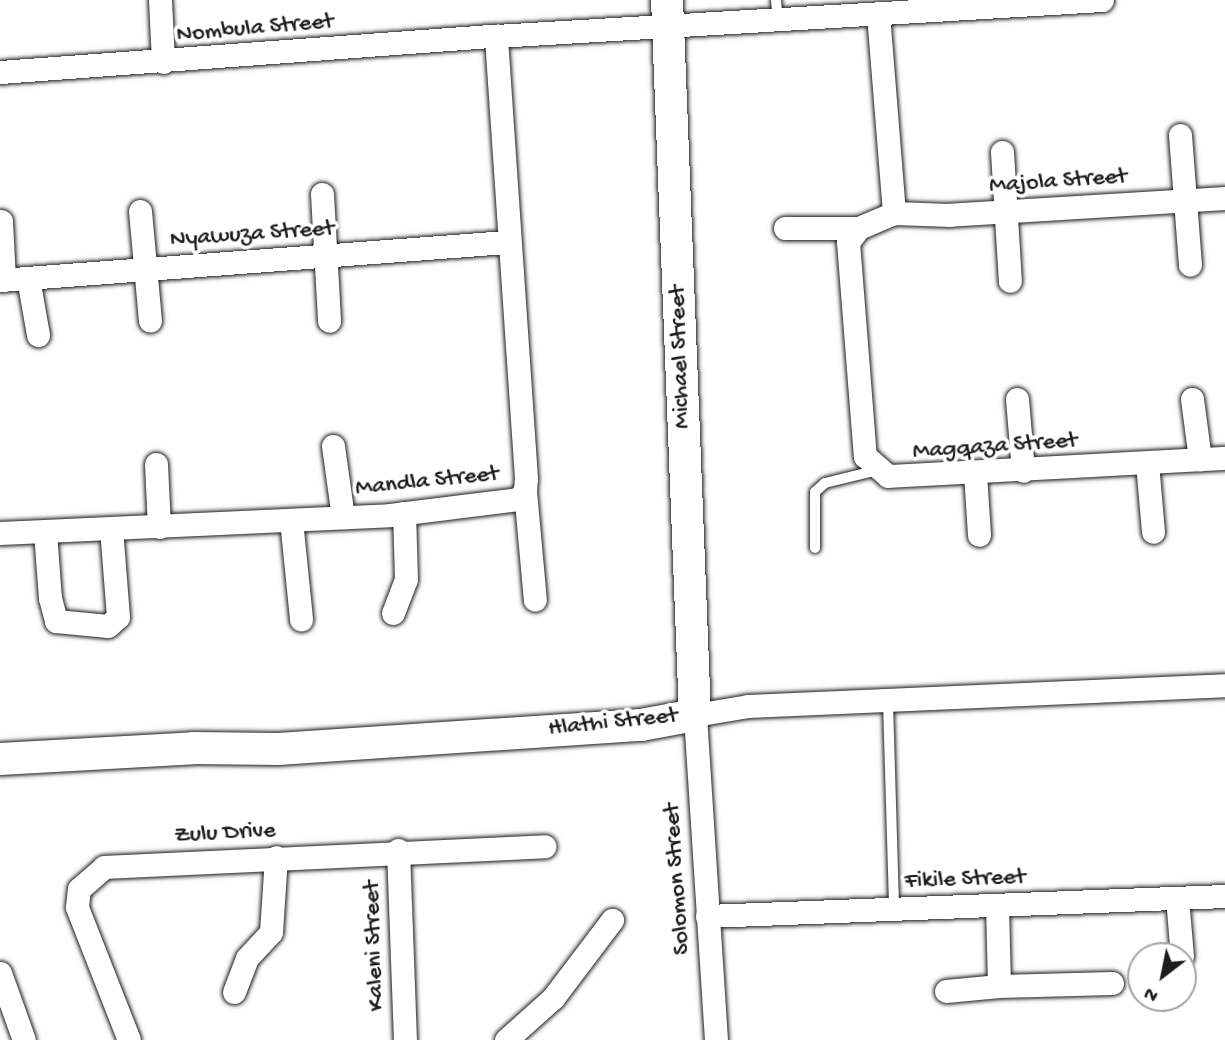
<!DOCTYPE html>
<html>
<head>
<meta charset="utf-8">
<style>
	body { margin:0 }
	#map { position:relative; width:1225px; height:1040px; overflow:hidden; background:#fff; font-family:"Gochi Hand",sans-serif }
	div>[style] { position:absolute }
	.roads { filter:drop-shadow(0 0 2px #1c1c1c) drop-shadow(0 0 2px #1c1c1c) }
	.lane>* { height:10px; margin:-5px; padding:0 5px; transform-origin:5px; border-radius:5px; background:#fff }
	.street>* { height:23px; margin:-11.5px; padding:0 11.5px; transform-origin:11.5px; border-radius:11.5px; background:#fff }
	.secondary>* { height:32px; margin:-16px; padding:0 16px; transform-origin:16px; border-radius:16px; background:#fff }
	span { translate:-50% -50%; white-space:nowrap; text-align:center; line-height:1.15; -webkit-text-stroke:7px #fff; paint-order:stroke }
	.street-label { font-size:24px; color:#1c1c1c }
	.north { position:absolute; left:1127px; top:942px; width:70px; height:70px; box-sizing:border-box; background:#fff; border:2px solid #a4a4a4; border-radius:50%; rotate:212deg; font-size:19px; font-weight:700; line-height:28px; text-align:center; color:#1c1c1c }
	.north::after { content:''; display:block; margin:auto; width:24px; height:32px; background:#1c1c1c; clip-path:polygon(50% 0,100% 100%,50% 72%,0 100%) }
</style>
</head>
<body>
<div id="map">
	<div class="roads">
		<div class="lane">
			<div style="left:776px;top:0;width:21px;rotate:85deg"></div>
			<div style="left:815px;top:548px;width:56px;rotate:-90deg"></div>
			<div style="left:815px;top:492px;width:13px;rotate:-42deg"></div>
			<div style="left:825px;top:483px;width:55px;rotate:-13.8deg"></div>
			<div style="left:888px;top:703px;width:206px;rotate:88.3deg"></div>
		</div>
		<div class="street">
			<div style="left:160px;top:0;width:62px;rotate:87.2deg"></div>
			<div style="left:878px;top:14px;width:200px;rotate:85.4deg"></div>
			<div style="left:0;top:72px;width:497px;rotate:-4.2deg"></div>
			<div style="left:496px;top:36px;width:607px;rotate:-3.4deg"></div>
			<div style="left:1180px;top:135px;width:130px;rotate:85.6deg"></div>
			<div style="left:1002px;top:152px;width:129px;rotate:86.5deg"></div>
			<div style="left:322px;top:194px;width:127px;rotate:86.8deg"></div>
			<div style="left:1225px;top:198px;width:276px;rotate:176.5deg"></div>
			<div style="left:950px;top:215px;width:56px;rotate:-178deg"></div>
			<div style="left:894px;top:213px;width:38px;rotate:157deg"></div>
			<div style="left:859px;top:228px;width:18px;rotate:128deg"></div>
			<div style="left:848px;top:242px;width:215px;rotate:85.5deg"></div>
			<div style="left:865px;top:456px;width:30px;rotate:41deg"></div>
			<div style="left:888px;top:476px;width:337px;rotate:-3.1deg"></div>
			<div style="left:140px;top:211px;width:110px;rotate:84.8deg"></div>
			<div style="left:1px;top:221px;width:59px;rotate:87.1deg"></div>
			<div style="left:785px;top:228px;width:74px"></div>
			<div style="left:28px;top:278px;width:58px;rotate:80deg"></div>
			<div style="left:0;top:280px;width:508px;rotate:-4.29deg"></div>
			<div style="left:1017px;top:399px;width:72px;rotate:85.2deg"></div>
			<div style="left:1192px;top:399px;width:61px;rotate:82.4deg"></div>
			<div style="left:333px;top:446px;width:72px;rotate:82deg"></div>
			<div style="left:1147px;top:463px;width:69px;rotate:85deg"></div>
			<div style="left:156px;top:464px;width:63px;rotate:87.3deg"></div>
			<div style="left:975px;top:474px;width:61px;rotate:86.2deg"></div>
			<div style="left:525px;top:491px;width:109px;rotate:84.8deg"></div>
			<div style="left:291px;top:520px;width:100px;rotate:84.2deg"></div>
			<div style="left:45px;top:532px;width:66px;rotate:85.7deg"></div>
			<div style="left:50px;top:598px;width:24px;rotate:75deg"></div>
			<div style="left:56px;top:621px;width:52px;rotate:5.5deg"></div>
			<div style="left:108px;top:626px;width:13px;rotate:-42deg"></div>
			<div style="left:118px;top:617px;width:88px;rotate:-94.5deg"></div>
			<div style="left:0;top:533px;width:390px;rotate:-2.6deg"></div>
			<div style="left:390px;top:515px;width:129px;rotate:-7.1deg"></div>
			<div style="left:518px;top:499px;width:11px;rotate:-49deg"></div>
			<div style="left:525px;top:491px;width:13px;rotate:-86deg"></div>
			<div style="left:526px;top:478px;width:443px;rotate:-93.9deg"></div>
			<div style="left:393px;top:613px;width:36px;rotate:-69deg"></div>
			<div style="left:406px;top:579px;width:66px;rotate:-91.7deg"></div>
			<div style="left:398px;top:850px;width:190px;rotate:87.9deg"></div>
			<div style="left:1177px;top:898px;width:58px;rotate:85.1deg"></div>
			<div style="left:707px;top:916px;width:518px;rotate:-2.21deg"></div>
			<div style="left:0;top:973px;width:71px;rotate:70.3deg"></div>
			<div style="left:999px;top:986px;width:113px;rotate:-1.5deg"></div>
			<div style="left:946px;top:991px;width:53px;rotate:-5.4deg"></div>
			<div style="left:999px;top:986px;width:81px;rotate:-91.4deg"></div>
			<div style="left:234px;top:992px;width:36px;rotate:-69deg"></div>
			<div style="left:247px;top:958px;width:35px;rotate:-47deg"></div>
			<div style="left:271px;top:932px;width:75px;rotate:-86.2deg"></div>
			<div style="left:129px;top:1040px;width:143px;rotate:-111.4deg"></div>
			<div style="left:77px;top:907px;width:18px;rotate:-84deg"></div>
			<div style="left:79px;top:889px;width:33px;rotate:-41deg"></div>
			<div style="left:104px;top:867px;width:441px;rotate:-2.7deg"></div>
			<div style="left:506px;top:1040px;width:63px;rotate:-41.8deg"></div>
			<div style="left:553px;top:998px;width:98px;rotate:-52.9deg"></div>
			<div style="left:716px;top:1040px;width:326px;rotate:-93.7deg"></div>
			<div style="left:695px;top:715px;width:54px;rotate:-9.6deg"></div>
			<div style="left:748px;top:706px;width:477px;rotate:-2.5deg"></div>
		</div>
		<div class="secondary">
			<div style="left:0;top:759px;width:194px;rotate:-3.2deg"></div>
			<div style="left:194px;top:748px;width:84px;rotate:0.7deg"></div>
			<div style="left:278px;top:749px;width:364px;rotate:-3.8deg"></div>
			<div style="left:641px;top:725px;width:55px;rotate:-10.5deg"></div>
			<div style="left:695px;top:715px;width:716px;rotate:-92.24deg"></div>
		</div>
	</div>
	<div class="street-label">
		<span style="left:255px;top:29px;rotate:-5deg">Nombula Street</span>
		<span style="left:1058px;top:182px;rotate:-4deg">Majola Street</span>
		<span style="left:252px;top:235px;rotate:-4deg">Nyawuza Street</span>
		<span style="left:681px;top:357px;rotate:-92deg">Michael Street</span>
		<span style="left:995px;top:447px;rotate:-4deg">Magqaza Street</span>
		<span style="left:427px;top:482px;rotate:-6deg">Mandla Street</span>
		<span style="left:613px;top:723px;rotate:-6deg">Hlathi Street</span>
		<span style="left:225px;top:834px;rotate:-3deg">Zulu Drive</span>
		<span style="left:678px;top:879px;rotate:-94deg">Solomon Street</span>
		<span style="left:965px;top:880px;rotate:-2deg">Fikile Street</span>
		<span style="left:375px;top:946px;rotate:-92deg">Kaleni Street</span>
	</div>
	<div class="north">N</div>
</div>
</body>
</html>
